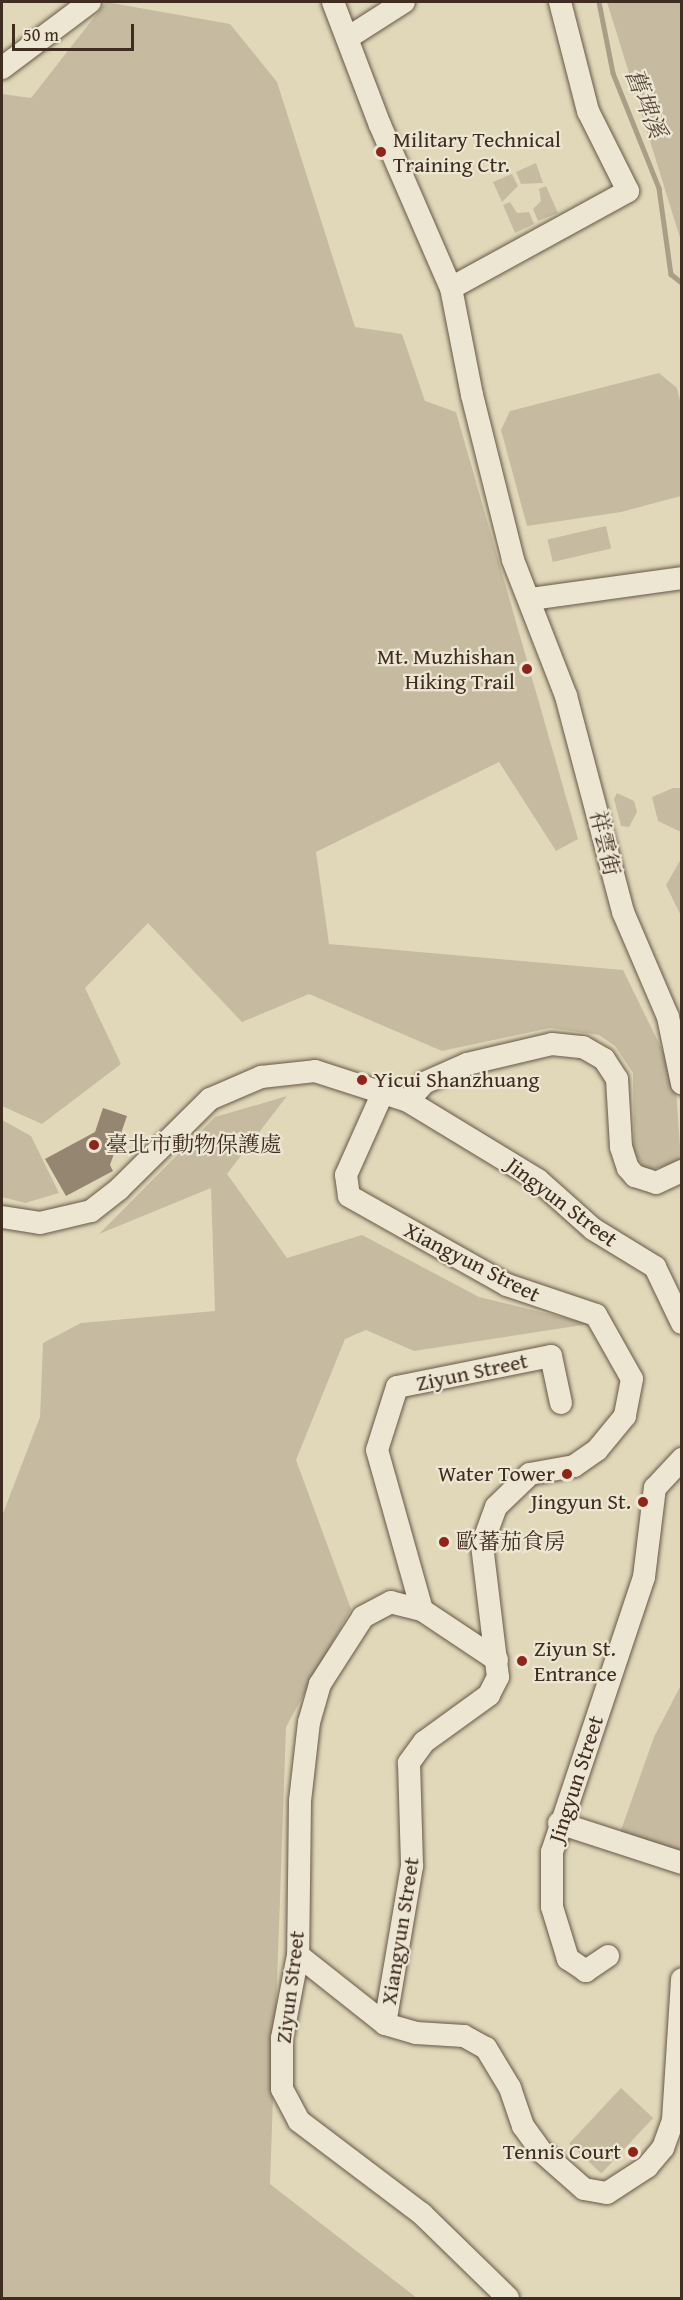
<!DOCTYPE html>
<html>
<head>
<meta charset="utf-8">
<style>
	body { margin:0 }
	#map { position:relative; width:683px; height:2300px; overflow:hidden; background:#e1d8ba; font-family:"Gentium Book Plus","Noto Serif TC",serif }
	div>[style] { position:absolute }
	.green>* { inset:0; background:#c6bba0; transform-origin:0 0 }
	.stream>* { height:4.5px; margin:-2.25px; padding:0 2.25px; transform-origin:2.25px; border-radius:2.25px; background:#aa9e86 }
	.building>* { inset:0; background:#948671 }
	.roads { filter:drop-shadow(0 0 2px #685847) drop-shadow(0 0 2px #685847) }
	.minor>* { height:22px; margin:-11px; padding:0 11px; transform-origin:11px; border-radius:11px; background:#ece6d2 }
	.dots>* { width:16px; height:16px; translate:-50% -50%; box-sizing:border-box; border:3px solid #ece6d2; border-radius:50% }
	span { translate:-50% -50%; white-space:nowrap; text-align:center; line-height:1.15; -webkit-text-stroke:4.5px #ece6d2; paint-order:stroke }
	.poi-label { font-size:22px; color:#402d21 }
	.left { translate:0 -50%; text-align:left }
	.right { translate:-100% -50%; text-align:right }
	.street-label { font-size:22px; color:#402d21 }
	.water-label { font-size:24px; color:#5a493a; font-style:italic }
	.frame { position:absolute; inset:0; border:3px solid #402d21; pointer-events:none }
	.scale { position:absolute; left:12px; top:24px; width:122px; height:27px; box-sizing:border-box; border:3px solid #402d21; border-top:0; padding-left:8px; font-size:18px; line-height:21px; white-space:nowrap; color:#402d21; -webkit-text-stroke:4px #ece6d2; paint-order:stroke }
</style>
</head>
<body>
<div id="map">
	<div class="green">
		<div style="clip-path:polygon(106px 2px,230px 24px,277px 82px,355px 327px,402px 334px,425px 401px,456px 412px,578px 839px,556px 851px,499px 762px,316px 852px,329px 944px,623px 970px,675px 1076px,681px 1161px,647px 1171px,634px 1153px,633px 1073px,615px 1046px,599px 1035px,550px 1028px,442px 1051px,309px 994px,242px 1022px,148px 923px,85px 988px,121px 1064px,42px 1124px,2px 1106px,2px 94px,31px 98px)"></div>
		<div style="clip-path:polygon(607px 2px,681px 2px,681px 241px)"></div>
		<div style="clip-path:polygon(536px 163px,543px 183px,521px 184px,516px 172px)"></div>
		<div style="clip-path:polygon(512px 174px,518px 186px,502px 202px,493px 182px)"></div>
		<div style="clip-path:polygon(546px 186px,558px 213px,538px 221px,533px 209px,541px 201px,539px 189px)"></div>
		<div style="clip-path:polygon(510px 202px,517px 213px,529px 212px,534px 224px,515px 233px,503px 205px)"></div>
		<div style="clip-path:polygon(659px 373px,677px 388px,681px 404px,681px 496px,621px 512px,527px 526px,501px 430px,510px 411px)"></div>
		<div style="left:606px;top:526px;width:23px;height:60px;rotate:77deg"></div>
		<div style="clip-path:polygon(673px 788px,681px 788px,681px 832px,658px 821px,652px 797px)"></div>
		<div style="clip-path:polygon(617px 793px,634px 801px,637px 812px,629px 827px,621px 826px,614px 799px)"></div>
		<div style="clip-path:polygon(681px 859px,681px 916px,666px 885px)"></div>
		<div style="clip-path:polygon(287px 1096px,227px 1174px,287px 1258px,362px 1235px,479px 1297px,589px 1324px,414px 1351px,366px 1330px,345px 1339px,296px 1460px,351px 1609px,286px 1727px,270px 2184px,417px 2298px,2px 2298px,2px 1516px,40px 1417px,43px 1343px,81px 1323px,215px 1311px,211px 1188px,99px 1234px,215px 1117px)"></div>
		<div style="clip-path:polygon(2px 1120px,31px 1136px,59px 1193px,25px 1203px,2px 1197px)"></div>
		<div style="clip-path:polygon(681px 1685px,681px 1855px,620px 1833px,654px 1737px)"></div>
		<div style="left:621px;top:2088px;width:44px;height:76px;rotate:43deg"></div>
	</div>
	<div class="stream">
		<div style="left:599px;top:2px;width:72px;rotate:78.8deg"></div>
		<div style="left:613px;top:73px;width:124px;rotate:68.2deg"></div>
		<div style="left:659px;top:188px;width:87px;rotate:82.1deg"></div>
		<div style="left:671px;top:274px;width:14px;rotate:39deg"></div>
	</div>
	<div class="building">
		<div style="clip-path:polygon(103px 1108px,127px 1116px,110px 1165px,113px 1171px,66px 1196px,45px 1159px,95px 1132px)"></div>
	</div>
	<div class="roads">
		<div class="minor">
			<div style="left:333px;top:2px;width:132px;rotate:69.1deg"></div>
			<div style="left:380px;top:125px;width:178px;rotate:66.5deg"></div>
			<div style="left:451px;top:288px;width:109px;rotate:78.9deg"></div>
			<div style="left:472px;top:395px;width:170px;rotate:76deg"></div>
			<div style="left:513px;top:560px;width:146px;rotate:68.7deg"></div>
			<div style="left:566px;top:696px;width:223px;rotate:75.2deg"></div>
			<div style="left:623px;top:912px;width:114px;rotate:66.8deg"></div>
			<div style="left:668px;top:1017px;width:68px;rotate:78.2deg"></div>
			<div style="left:349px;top:37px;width:65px;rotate:-32.5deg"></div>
			<div style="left:2px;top:68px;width:110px;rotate:-36.9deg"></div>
			<div style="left:451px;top:288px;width:202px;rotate:-28.7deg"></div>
			<div style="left:628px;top:191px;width:89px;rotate:-116.6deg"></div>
			<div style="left:588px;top:111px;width:113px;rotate:-104.4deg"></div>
			<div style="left:531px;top:599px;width:152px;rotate:-7.9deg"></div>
			<div style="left:384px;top:1090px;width:93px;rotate:114.1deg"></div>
			<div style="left:346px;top:1175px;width:21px;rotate:82deg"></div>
			<div style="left:349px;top:1196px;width:181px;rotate:29.4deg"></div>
			<div style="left:507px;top:1285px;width:94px;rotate:18.6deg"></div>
			<div style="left:596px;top:1315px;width:73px;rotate:60.6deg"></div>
			<div style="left:632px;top:1379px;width:38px;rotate:101deg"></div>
			<div style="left:625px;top:1416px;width:44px;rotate:129.5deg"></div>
			<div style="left:597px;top:1450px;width:28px;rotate:145deg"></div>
			<div style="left:574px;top:1466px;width:45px;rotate:169.7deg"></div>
			<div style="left:530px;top:1474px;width:47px;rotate:135.9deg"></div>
			<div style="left:496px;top:1507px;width:40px;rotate:110.2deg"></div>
			<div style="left:482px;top:1545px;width:133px;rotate:83.1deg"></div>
			<div style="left:498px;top:1677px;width:20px;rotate:117deg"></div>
			<div style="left:489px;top:1695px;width:80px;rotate:144.1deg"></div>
			<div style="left:424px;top:1742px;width:26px;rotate:126deg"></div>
			<div style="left:409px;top:1763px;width:103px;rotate:88.3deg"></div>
			<div style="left:412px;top:1866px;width:160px;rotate:99.7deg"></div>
			<div style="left:408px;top:1101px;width:24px;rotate:-48deg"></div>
			<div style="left:424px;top:1083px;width:47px;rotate:-23.8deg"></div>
			<div style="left:467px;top:1064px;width:87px;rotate:-13.2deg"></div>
			<div style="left:552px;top:1044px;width:31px;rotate:6deg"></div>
			<div style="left:583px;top:1047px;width:24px;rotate:30deg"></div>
			<div style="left:604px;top:1059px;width:24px;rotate:57deg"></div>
			<div style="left:617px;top:1079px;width:68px;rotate:86.6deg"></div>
			<div style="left:621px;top:1147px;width:22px;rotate:72deg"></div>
			<div style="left:628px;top:1168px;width:11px;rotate:49deg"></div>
			<div style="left:635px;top:1176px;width:22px;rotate:18deg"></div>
			<div style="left:656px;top:1183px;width:29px;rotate:-25deg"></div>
			<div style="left:2px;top:1217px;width:38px;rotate:9deg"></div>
			<div style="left:40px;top:1223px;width:52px;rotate:-13.2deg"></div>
			<div style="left:91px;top:1211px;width:36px;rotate:-38deg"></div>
			<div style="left:119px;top:1189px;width:128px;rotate:-44.7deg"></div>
			<div style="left:210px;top:1099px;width:56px;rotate:-23.3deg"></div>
			<div style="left:261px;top:1077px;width:54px;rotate:-6.3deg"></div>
			<div style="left:315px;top:1071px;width:98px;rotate:17.9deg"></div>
			<div style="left:408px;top:1101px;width:152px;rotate:31.3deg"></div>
			<div style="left:538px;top:1180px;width:74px;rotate:41.7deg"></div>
			<div style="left:593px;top:1229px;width:73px;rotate:31.5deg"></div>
			<div style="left:655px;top:1267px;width:62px;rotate:64.3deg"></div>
			<div style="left:422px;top:1610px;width:166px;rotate:-105.7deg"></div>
			<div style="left:377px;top:1450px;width:66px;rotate:-72.4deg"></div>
			<div style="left:397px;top:1387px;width:157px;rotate:-11.4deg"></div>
			<div style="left:551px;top:1356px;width:48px;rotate:78deg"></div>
			<div style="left:497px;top:1660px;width:90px;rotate:-146.3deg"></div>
			<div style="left:422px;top:1610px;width:32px;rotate:-166deg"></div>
			<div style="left:391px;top:1602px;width:32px;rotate:152deg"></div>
			<div style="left:363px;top:1617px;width:80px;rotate:122.7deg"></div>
			<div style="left:320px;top:1684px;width:40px;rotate:106deg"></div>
			<div style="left:309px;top:1722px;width:80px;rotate:96.5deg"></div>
			<div style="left:300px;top:1801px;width:154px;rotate:90.7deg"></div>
			<div style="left:298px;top:1955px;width:85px;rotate:100.9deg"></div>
			<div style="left:282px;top:2038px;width:51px;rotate:90deg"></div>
			<div style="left:282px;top:2089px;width:36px;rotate:62deg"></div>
			<div style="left:299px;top:2121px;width:154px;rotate:37.1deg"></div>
			<div style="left:422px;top:2214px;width:120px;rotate:44.3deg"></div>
			<div style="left:559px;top:1823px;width:129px;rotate:18deg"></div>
			<div style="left:298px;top:1955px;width:111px;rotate:38.4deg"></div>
			<div style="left:385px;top:2024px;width:32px;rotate:16deg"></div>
			<div style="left:416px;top:2033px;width:48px;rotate:3.6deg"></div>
			<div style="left:464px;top:2036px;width:25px;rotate:29deg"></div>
			<div style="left:486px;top:2048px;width:47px;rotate:59deg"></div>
			<div style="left:510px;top:2088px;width:40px;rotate:71.1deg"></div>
			<div style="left:523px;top:2126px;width:32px;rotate:54deg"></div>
			<div style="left:542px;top:2152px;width:56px;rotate:41.4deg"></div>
			<div style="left:584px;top:2189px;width:23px;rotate:10deg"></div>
			<div style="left:607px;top:2193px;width:48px;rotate:-33deg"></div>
			<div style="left:647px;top:2167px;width:25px;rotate:-50deg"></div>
			<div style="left:663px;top:2148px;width:30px;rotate:-70deg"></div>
			<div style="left:673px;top:2120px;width:141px;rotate:-86.3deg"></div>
			<div style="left:608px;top:1956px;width:27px;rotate:146deg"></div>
			<div style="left:586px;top:1971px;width:22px;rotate:-146deg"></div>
			<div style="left:568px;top:1959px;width:54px;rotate:-107.1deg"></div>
			<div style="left:552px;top:1907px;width:55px;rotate:-90deg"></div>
			<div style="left:552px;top:1852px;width:290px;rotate:-71.5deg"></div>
			<div style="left:644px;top:1577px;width:90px;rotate:-83deg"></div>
			<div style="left:655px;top:1488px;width:40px;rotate:-47deg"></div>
		</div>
	</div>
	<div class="dots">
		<div style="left:381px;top:152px;background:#8f2418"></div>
		<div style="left:527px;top:669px;background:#8f2418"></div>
		<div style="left:362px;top:1080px;background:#8f2418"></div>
		<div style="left:94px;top:1145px;background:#8f2418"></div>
		<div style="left:567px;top:1474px;background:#8f2418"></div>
		<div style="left:643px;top:1502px;background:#8f2418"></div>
		<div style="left:444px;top:1542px;background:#8f2418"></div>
		<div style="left:522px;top:1661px;background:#8f2418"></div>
		<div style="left:633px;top:2152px;background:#8f2418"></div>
	</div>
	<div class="poi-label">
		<span class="left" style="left:393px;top:152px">Military Technical<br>Training Ctr.</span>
		<span class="right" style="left:515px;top:669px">Mt. Muzhishan<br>Hiking Trail</span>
		<span class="left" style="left:374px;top:1080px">Yicui Shanzhuang</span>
		<span class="left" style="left:106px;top:1145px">臺北市動物保護處</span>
		<span class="right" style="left:555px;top:1474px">Water Tower</span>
		<span class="right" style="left:631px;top:1502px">Jingyun St.</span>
		<span class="left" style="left:456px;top:1542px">歐蕃茄食房</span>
		<span class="left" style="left:534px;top:1661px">Ziyun St.<br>Entrance</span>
		<span class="right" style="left:621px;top:2152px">Tennis Court</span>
	</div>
	<div class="street-label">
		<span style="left:605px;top:843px;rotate:77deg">祥雲街</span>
		<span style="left:562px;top:1202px;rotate:37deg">Jingyun Street</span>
		<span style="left:472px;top:1262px;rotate:27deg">Xiangyun Street</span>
		<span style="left:472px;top:1372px;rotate:-12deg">Ziyun Street</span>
		<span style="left:576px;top:1779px;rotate:-72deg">Jingyun Street</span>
		<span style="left:400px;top:1931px;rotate:-81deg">Xiangyun Street</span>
		<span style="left:290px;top:1987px;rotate:-83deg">Ziyun Street</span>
	</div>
	<div class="water-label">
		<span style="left:646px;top:103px;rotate:69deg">舊埤溪</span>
	</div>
	<div class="frame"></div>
	<div class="scale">50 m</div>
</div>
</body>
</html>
